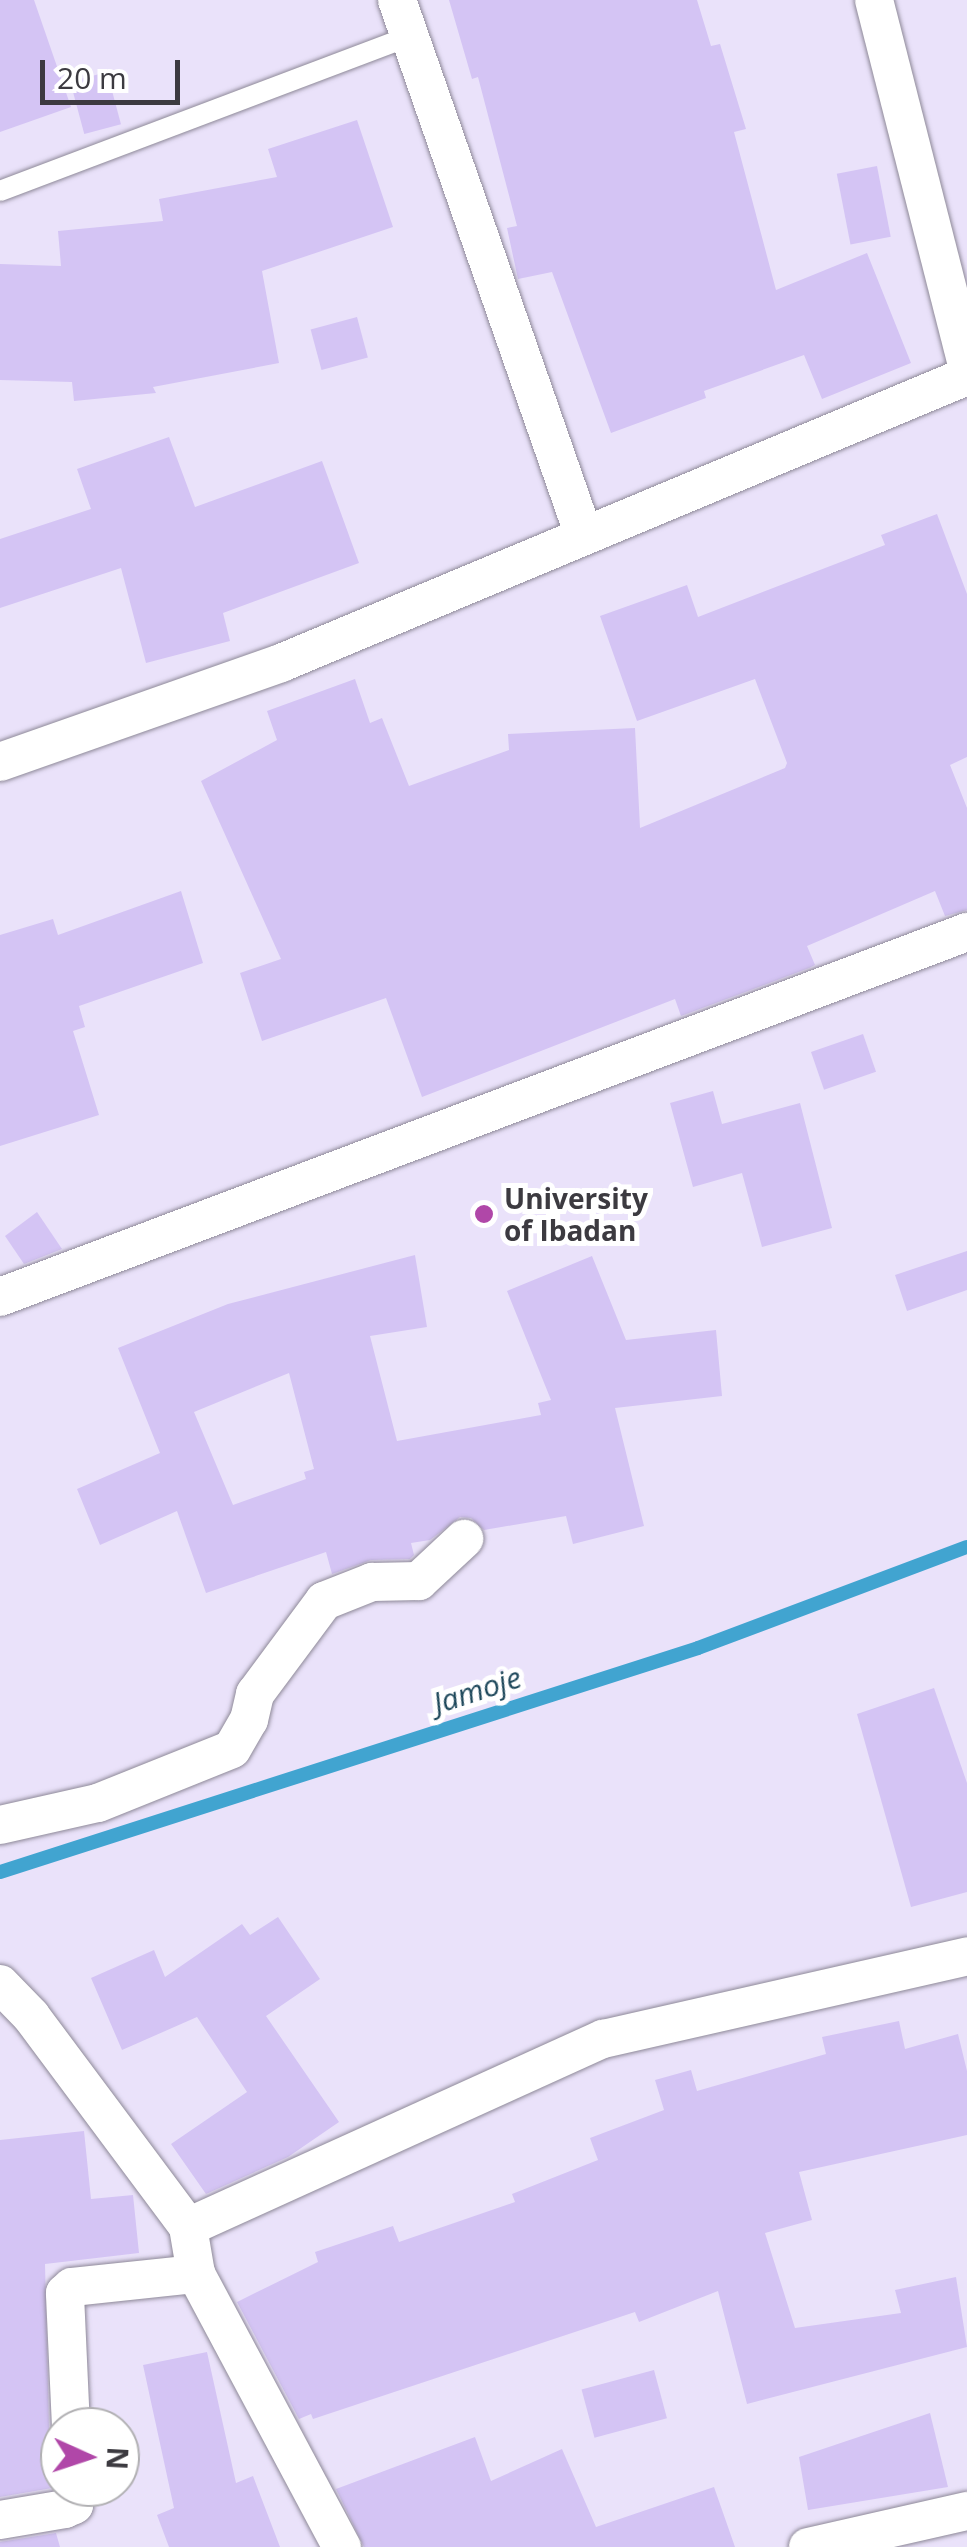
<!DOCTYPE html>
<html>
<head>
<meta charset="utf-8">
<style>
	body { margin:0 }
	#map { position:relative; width:967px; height:2547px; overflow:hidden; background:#f3eefe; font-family:"Open Sans",sans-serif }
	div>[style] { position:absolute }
	.built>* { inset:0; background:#eae2fa }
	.stream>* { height:14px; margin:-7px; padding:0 7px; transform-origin:7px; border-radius:7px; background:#41a4d0 }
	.building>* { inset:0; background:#d4c4f4; transform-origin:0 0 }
	.roads { filter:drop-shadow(0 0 2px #8e8998) drop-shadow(0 0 2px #8e8998) }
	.service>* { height:20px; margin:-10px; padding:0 10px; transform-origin:10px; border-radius:10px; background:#fff }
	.minor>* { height:38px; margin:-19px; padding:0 19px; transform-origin:19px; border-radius:19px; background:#fff }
	.dots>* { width:28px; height:28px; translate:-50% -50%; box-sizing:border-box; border:5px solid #fff; border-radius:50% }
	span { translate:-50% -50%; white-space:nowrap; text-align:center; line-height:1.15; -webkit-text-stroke:10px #fff; paint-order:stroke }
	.poi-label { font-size:28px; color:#3c3a40; font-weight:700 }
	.left { translate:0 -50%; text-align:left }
	.water-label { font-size:30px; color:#1e485b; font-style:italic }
	.north { position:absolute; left:40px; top:2407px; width:100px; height:100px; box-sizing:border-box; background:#fff; border:2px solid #b1b0b3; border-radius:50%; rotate:93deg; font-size:28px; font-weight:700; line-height:40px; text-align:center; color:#3c3a40 }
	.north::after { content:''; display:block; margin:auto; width:35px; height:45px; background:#b047a8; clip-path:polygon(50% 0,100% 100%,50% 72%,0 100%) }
	.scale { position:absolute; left:40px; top:60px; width:140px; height:45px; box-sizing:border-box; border:5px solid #3c3a40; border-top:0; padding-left:12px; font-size:30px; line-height:35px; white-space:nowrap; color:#3c3a40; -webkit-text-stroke:8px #fff; paint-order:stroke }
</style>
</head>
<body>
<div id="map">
	<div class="built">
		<div style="clip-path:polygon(evenodd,0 0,967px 0,967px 2547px,0 2547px,0 0,60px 2427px,120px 2427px,120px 2487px,60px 2487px,60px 2427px)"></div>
	</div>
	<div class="stream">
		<div style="left:0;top:1872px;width:733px;rotate:-17.79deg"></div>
		<div style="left:698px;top:1648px;width:287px;rotate:-20.6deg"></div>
	</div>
	<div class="building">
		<div style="clip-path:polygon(0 0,34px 0,71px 107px,0 132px)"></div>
		<div style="clip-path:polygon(449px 0,697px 0,711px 46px,720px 44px,746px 129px,734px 132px,776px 290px,867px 253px,911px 363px,822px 399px,804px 355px,704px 391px,706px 398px,611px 433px,552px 272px,518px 279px,507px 228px,517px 226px,478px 77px,472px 79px)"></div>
		<div style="left:107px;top:72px;width:54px;height:38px;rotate:75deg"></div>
		<div style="clip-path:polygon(357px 120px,393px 227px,262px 271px,279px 363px,153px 387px,156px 393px,74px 401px,72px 382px,0 380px,0 264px,61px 266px,58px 231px,163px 221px,159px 199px,277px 177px,268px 149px)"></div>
		<div style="left:877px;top:166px;width:72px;height:41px;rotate:79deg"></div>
		<div style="left:357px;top:317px;width:42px;height:48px;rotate:75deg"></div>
		<div style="clip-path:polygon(169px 437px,195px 507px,322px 461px,359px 563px,223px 613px,230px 641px,146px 663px,121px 568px,0 608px,0 539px,91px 509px,77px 469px)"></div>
		<div style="clip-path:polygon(937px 514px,967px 594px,967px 757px,950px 765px,967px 808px,967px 910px,945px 916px,935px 891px,807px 946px,815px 965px,809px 968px,681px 1016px,675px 999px,422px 1097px,386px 998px,262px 1041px,240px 973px,281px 959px,201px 781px,277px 740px,267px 711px,355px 679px,370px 723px,382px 718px,409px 786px,509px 750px,508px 734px,635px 728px,640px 828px,785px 768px,787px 763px,755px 679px,637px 721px,600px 616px,687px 585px,698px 617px,885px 545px,881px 535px)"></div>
		<div style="clip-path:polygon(181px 891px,203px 963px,79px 1006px,85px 1027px,73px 1031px,99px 1115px,0 1146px,0 935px,53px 919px,58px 935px)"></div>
		<div style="left:863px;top:1034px;width:40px;height:55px;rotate:71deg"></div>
		<div style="clip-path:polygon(713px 1091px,722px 1124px,800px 1103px,832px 1228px,762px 1247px,742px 1173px,693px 1187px,670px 1103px)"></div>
		<div style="clip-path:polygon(37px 1212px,62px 1249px,24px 1264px,5px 1236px)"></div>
		<div style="clip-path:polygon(967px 1251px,967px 1290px,907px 1311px,895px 1275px)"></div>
		<div style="clip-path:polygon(evenodd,415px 1255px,427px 1327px,370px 1336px,397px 1441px,541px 1415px,538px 1403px,551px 1400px,507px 1291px,592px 1256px,626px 1340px,716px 1330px,722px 1396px,615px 1408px,644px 1526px,573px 1544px,566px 1516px,484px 1530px,471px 1518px,460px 1517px,430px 1540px,411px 1543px,414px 1555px,410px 1559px,371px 1560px,332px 1574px,326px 1552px,206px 1593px,177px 1511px,100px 1545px,77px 1489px,160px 1453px,118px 1348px,228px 1304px,415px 1255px,289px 1373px,314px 1469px,304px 1472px,306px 1479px,233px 1505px,194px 1412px,289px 1373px)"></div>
		<div style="clip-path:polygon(934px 1688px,967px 1783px,967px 1892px,911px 1907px,857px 1714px)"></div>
		<div style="clip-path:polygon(278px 1917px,320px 1979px,266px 2016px,339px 2122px,288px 2157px,206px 2194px,171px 2144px,247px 2092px,197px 2017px,122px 2050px,91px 1978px,154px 1950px,165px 1977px,242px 1924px,250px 1935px)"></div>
		<div style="clip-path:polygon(899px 2021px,905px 2049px,958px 2034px,967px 2071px,967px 2135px,799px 2172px,812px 2220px,765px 2233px,795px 2328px,901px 2313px,895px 2290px,956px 2277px,967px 2347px,747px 2404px,718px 2291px,639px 2322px,635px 2312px,313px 2419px,311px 2414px,299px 2419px,237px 2302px,318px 2262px,315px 2252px,393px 2226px,399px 2242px,515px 2202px,512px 2194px,598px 2160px,590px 2138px,664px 2110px,655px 2080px,691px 2070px,697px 2091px,826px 2054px,822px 2037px)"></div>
		<div style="clip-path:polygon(84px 2131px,91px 2199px,133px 2195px,139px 2253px,45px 2264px,49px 2428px,60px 2446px,60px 2471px,52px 2488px,0 2497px,0 2140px)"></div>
		<div style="clip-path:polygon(207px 2352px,236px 2483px,253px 2476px,280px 2547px,169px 2547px,157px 2515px,174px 2508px,143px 2365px)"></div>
		<div style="left:654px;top:2370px;width:50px;height:75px;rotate:75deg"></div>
		<div style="clip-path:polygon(930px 2413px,948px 2487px,808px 2510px,799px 2457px)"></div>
		<div style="clip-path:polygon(475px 2437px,491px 2481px,562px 2449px,596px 2527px,714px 2487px,735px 2547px,364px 2547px,336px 2489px)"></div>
		<div style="clip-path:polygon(56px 2533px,60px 2547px,0 2547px,0 2542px)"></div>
	</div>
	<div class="roads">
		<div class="service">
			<div style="left:0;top:191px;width:438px;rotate:-20.7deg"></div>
		</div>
		<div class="minor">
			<div style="left:397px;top:0;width:565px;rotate:70.76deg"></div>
			<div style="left:874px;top:0;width:378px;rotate:75.7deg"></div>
			<div style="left:0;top:762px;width:298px;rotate:-19.4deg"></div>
			<div style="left:281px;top:663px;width:744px;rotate:-22.7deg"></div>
			<div style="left:0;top:1297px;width:1034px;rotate:-20.68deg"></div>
			<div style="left:0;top:1825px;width:100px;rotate:-12.7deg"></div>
			<div style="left:98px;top:1803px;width:144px;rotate:-21.9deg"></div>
			<div style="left:232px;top:1749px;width:34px;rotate:-60deg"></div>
			<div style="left:249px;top:1720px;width:27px;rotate:-77deg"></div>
			<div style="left:255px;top:1694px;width:116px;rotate:-53.4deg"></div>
			<div style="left:324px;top:1601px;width:52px;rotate:-21.6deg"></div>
			<div style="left:372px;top:1582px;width:47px;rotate:-1.2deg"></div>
			<div style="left:419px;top:1581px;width:62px;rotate:-43deg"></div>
			<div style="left:0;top:1984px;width:45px;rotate:45.9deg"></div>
			<div style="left:31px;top:2016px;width:263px;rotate:53.3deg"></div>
			<div style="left:188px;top:2227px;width:48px;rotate:80.3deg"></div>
			<div style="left:196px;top:2274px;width:310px;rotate:61.9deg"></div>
			<div style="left:188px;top:2227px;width:456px;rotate:-24.4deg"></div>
			<div style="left:603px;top:2039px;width:373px;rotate:-12.8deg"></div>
			<div style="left:71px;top:2427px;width:134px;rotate:-92.6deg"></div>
			<div style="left:65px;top:2293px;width:9px;rotate:-41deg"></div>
			<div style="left:72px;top:2287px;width:125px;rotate:-6deg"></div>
			<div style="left:0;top:2520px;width:66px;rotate:-9.6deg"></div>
			<div style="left:65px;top:2509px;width:10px;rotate:-24deg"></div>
			<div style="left:74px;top:2505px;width:18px;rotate:-87deg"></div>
			<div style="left:808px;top:2547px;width:163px;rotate:-12.8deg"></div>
		</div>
	</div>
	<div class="dots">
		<div style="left:484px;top:1214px;background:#b047a8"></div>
	</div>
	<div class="poi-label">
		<span class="left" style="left:504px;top:1214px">University<br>of Ibadan</span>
	</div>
	<div class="water-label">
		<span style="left:477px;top:1690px;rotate:-18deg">Jamoje</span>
	</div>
	<div class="north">N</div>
	<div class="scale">20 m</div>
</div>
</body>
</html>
